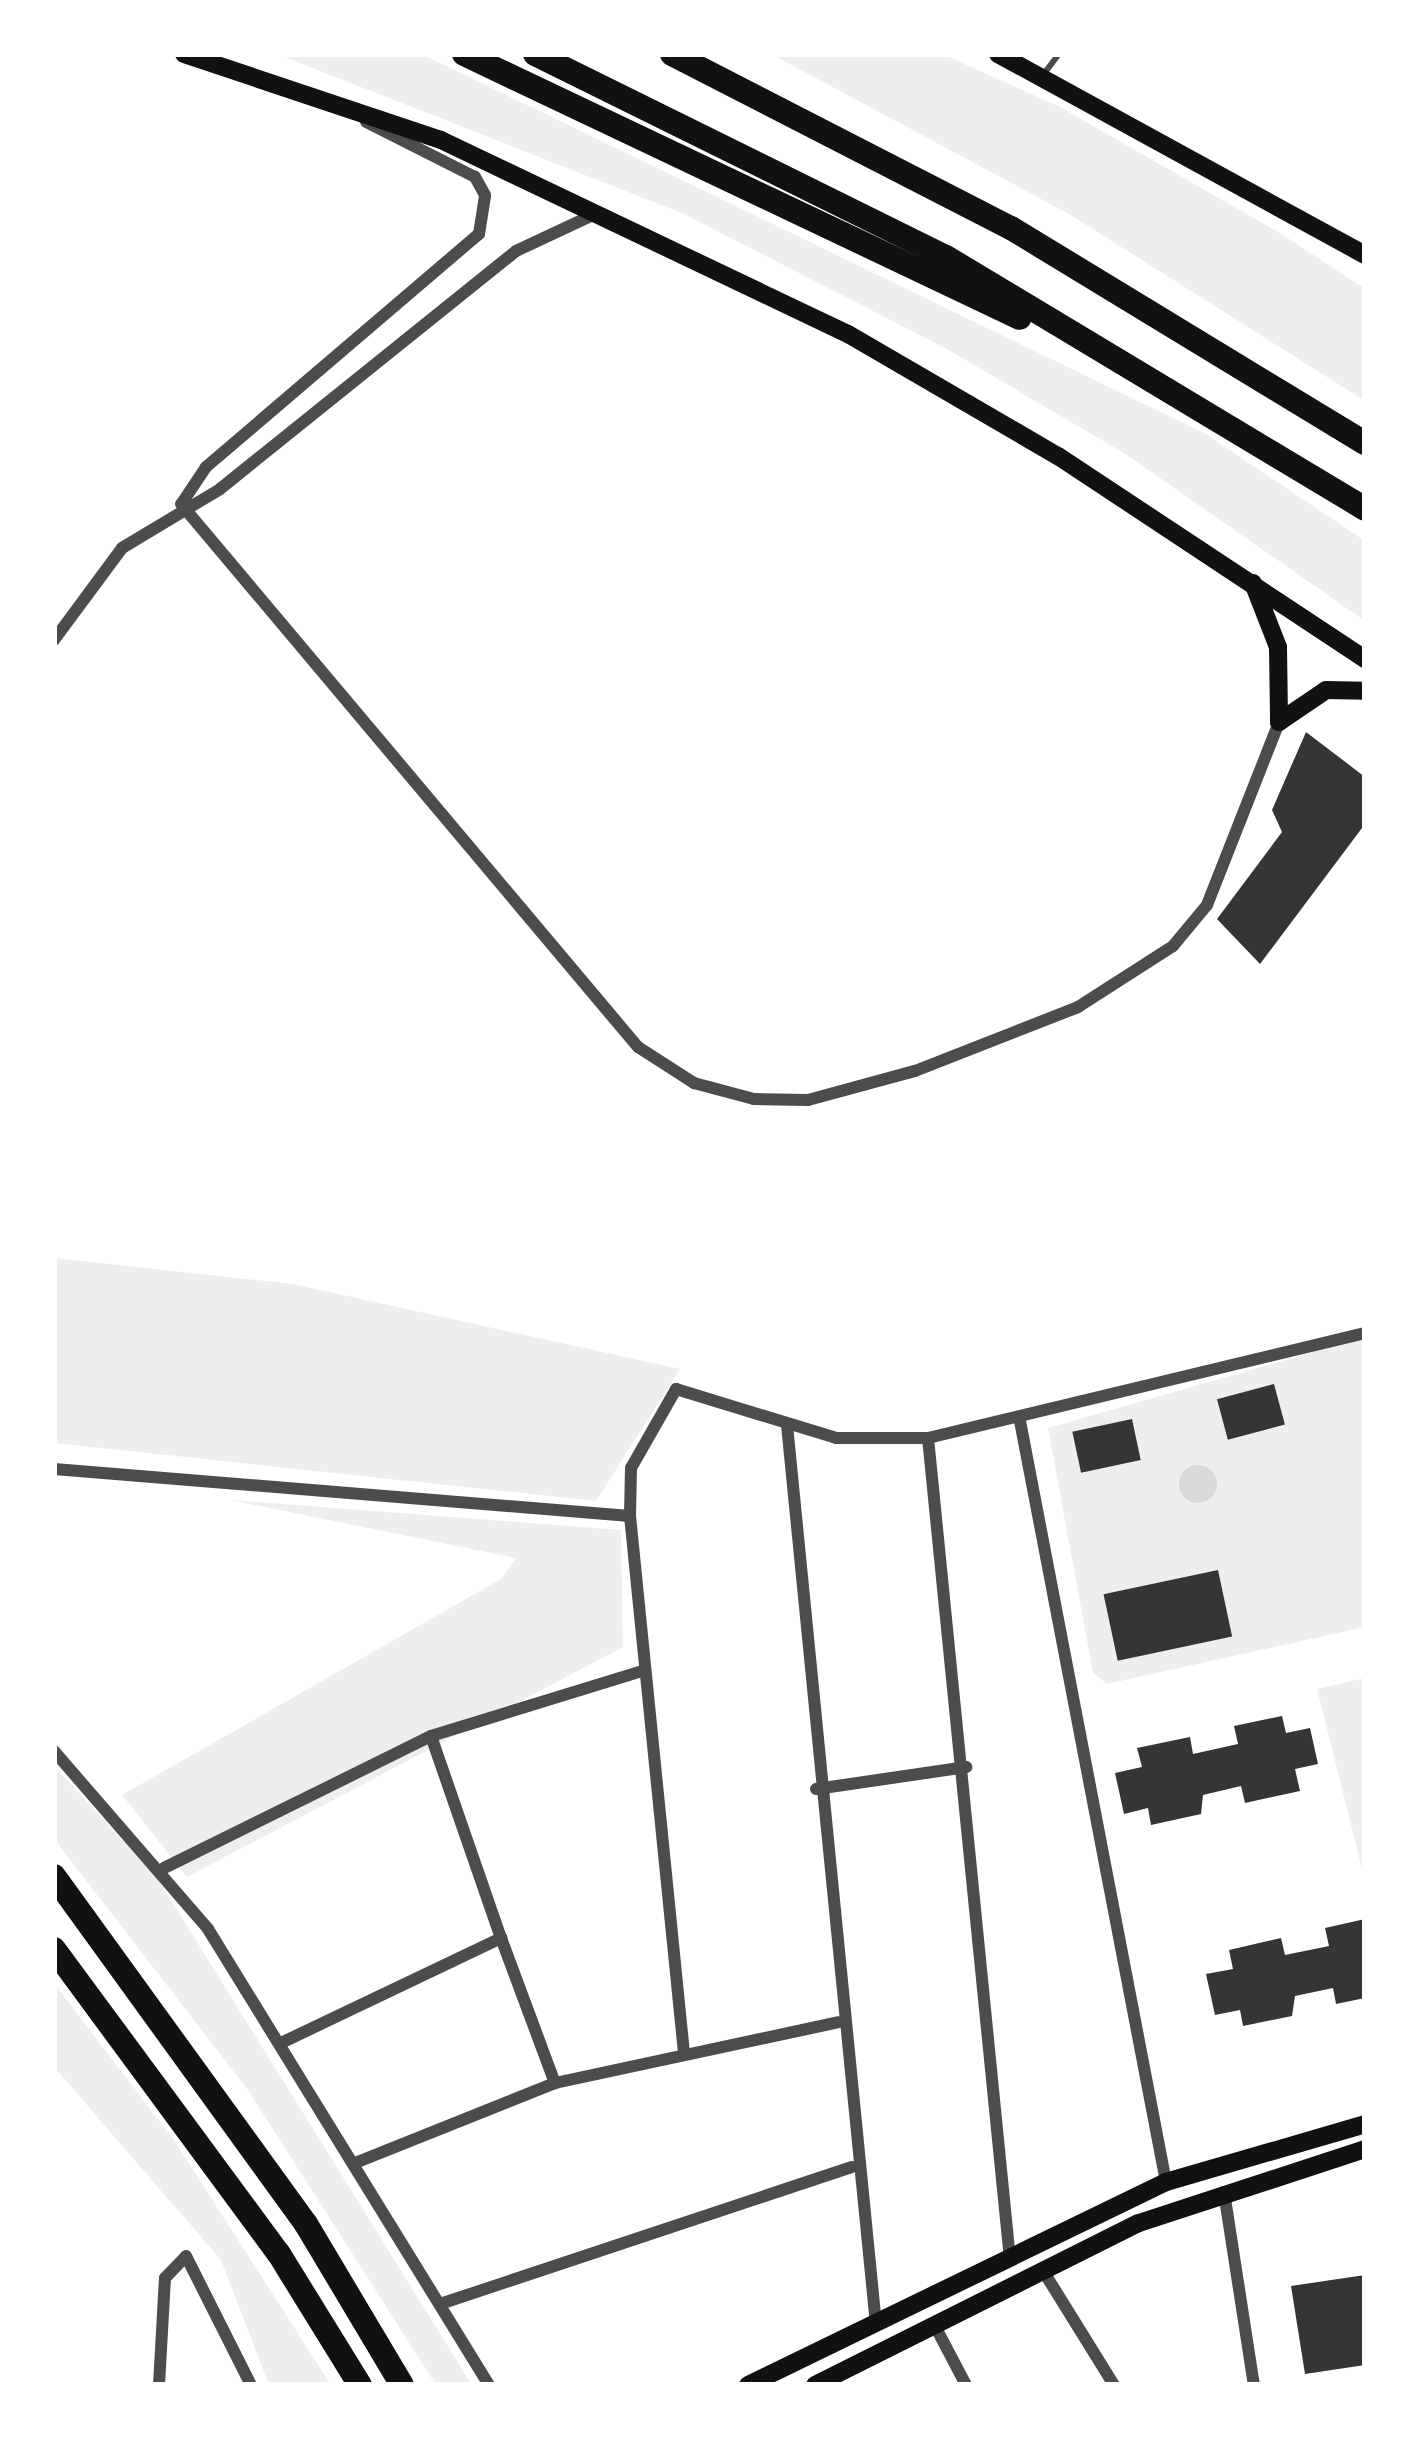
<!DOCTYPE html>
<html>
<head>
<meta charset="utf-8">
<style>
	body { margin:0 }
	#map { position:relative; width:1419px; height:2439px; overflow:hidden; background:#fff; font-family:"DM Sans",sans-serif }
	div>[style] { position:absolute }
	.green>* { inset:0; background:#eee }
	.water>* { inset:0; background:#d9d9d9 }
	.round { border-radius:50% }
	.building>* { inset:0; background:#353535; transform-origin:0 0 }
	.service>* { height:6px; margin:-3px; padding:0 3px; transform-origin:3px; border-radius:3px; background:#4c4c4c }
	.minor>* { height:12px; margin:-6px; padding:0 6px; transform-origin:6px; border-radius:6px; background:#4c4c4c }
	.secondary>* { height:18px; margin:-9px; padding:0 9px; transform-origin:9px; border-radius:9px; background:#111 }
	.motorway>* { height:24px; margin:-12px; padding:0 12px; transform-origin:12px; border-radius:12px; background:#111 }
	span { translate:-50% -50%; white-space:nowrap; text-align:center; line-height:1.15; -webkit-text-stroke:9px #fff; paint-order:stroke }
	.frame { position:absolute; inset:0; border:57px solid #fff; pointer-events:none }
</style>
</head>
<body>
<div id="map">
	<div class="green">
		<div style="clip-path:polygon(277px 54px,422px 54px,1206px 434px,1365px 541px,1365px 621px,1124px 453px,945px 348px,684px 214px)"></div>
		<div style="clip-path:polygon(771px 54px,942px 54px,1058px 106px,1280px 233px,1365px 289px,1365px 401px,1069px 214px)"></div>
		<div style="clip-path:polygon(54px 1258px,293px 1284px,680px 1369px,596px 1501px,54px 1443px)"></div>
		<div style="clip-path:polygon(1365px 1337px,1365px 1627px,1107px 1684px,1093px 1673px,1048px 1428px)"></div>
		<div style="clip-path:polygon(230px 1500px,621px 1530px,623px 1647px,187px 1877px,122px 1795px,501px 1579px,516px 1558px)"></div>
		<div style="clip-path:polygon(1365px 1678px,1365px 1881px,1317px 1689px)"></div>
		<div style="clip-path:polygon(54px 1766px,156px 1876px,472px 2385px,436px 2385px,248px 2090px,54px 1839px)"></div>
		<div style="clip-path:polygon(54px 1983px,176px 2143px,331px 2385px,269px 2385px,221px 2260px,54px 2067px)"></div>
	</div>
	<div class="water">
		<div class="round" style="left:1179px;top:1465px;width:38px;height:38px"></div>
	</div>
	<div class="building">
		<div style="clip-path:polygon(1306px 732px,1365px 777px,1365px 824px,1260px 964px,1217px 919px,1282px 832px,1272px 810px)"></div>
		<div style="left:1274px;top:1384px;width:42px;height:59px;rotate:75deg"></div>
		<div style="left:1132px;top:1419px;width:42px;height:61px;rotate:78deg"></div>
		<div style="left:1218px;top:1570px;width:68px;height:117px;rotate:78deg"></div>
		<div style="clip-path:polygon(1282px 1716px,1286px 1733px,1310px 1728px,1318px 1764px,1295px 1769px,1300px 1791px,1245px 1803px,1241px 1786px,1203px 1795px,1201px 1814px,1151px 1825px,1148px 1808px,1124px 1814px,1115px 1773px,1142px 1767px,1137px 1748px,1190px 1737px,1193px 1754px,1238px 1744px,1234px 1726px)"></div>
		<div style="clip-path:polygon(1365px 1919px,1365px 1998px,1336px 2004px,1333px 1988px,1295px 1996px,1292px 2016px,1243px 2026px,1240px 2010px,1215px 2015px,1206px 1974px,1233px 1969px,1229px 1950px,1281px 1938px,1285px 1955px,1329px 1946px,1325px 1928px)"></div>
		<div style="clip-path:polygon(1365px 2275px,1365px 2365px,1305px 2374px,1291px 2286px)"></div>
	</div>
	<div class="service">
		<div style="left:1043px;top:75px;width:26px;rotate:-53deg"></div>
	</div>
	<div class="minor">
		<div style="left:182px;top:503px;width:43px;rotate:-56.3deg"></div>
		<div style="left:206px;top:467px;width:359px;rotate:-40.5deg"></div>
		<div style="left:479px;top:234px;width:39px;rotate:-81deg"></div>
		<div style="left:485px;top:195px;width:21px;rotate:-119deg"></div>
		<div style="left:475px;top:177px;width:122px;rotate:-153.2deg"></div>
		<div style="left:181px;top:504px;width:710px;rotate:49.92deg"></div>
		<div style="left:638px;top:1047px;width:67px;rotate:32.7deg"></div>
		<div style="left:694px;top:1083px;width:62px;rotate:14.9deg"></div>
		<div style="left:754px;top:1099px;width:54px;rotate:1.1deg"></div>
		<div style="left:808px;top:1100px;width:111px;rotate:-15.2deg"></div>
		<div style="left:915px;top:1071px;width:175px;rotate:-21.4deg"></div>
		<div style="left:1078px;top:1007px;width:113px;rotate:-32.7deg"></div>
		<div style="left:1173px;top:946px;width:53px;rotate:-50.3deg"></div>
		<div style="left:1207px;top:905px;width:197px;rotate:-68.5deg"></div>
		<div style="left:54px;top:640px;width:114px;rotate:-53.5deg"></div>
		<div style="left:122px;top:548px;width:114px;rotate:-31deg"></div>
		<div style="left:220px;top:489px;width:380px;rotate:-38.8deg"></div>
		<div style="left:516px;top:251px;width:89px;rotate:-25.1deg"></div>
		<div style="left:1020px;top:1421px;width:775px;rotate:79.14deg"></div>
		<div style="left:787px;top:1425px;width:903px;rotate:84.35deg"></div>
		<div style="left:928px;top:1438px;width:825px;rotate:84.3deg"></div>
		<div style="left:54px;top:1469px;width:578px;rotate:4.66deg"></div>
		<div style="left:431px;top:1736px;width:224px;rotate:-17.1deg"></div>
		<div style="left:54px;top:1751px;width:235px;rotate:49.1deg"></div>
		<div style="left:208px;top:1929px;width:536px;rotate:58.36deg"></div>
		<div style="left:816px;top:1789px;width:152px;rotate:-8.3deg"></div>
		<div style="left:164px;top:1868px;width:298px;rotate:-26.3deg"></div>
		<div style="left:431px;top:1736px;width:214px;rotate:70.9deg"></div>
		<div style="left:283px;top:2042px;width:242px;rotate:-25.5deg"></div>
		<div style="left:501px;top:1938px;width:155px;rotate:69.6deg"></div>
		<div style="left:684px;top:2053px;width:540px;rotate:-95.74deg"></div>
		<div style="left:630px;top:1516px;width:48px;rotate:-88.8deg"></div>
		<div style="left:631px;top:1468px;width:91px;rotate:-60.3deg"></div>
		<div style="left:676px;top:1389px;width:167px;rotate:17deg"></div>
		<div style="left:836px;top:1438px;width:92px"></div>
		<div style="left:928px;top:1438px;width:449px;rotate:-13.5deg"></div>
		<div style="left:355px;top:2163px;width:215px;rotate:-21.8deg"></div>
		<div style="left:555px;top:2083px;width:290px;rotate:-12.1deg"></div>
		<div style="left:1224px;top:2192px;width:195px;rotate:81.2deg"></div>
		<div style="left:1042px;top:2269px;width:137px;rotate:58.2deg"></div>
		<div style="left:440px;top:2304px;width:434px;rotate:-18.4deg"></div>
		<div style="left:935px;top:2326px;width:67px;rotate:62.3deg"></div>
		<div style="left:159px;top:2385px;width:107px;rotate:-86.8deg"></div>
		<div style="left:165px;top:2278px;width:30px;rotate:-46deg"></div>
		<div style="left:186px;top:2256px;width:144px;rotate:63.3deg"></div>
	</div>
	<div class="secondary">
		<div style="left:184px;top:54px;width:271px;rotate:18.5deg"></div>
		<div style="left:441px;top:140px;width:451px;rotate:25.5deg"></div>
		<div style="left:848px;top:334px;width:243px;rotate:30.2deg"></div>
		<div style="left:1058px;top:456px;width:368px;rotate:33.5deg"></div>
		<div style="left:998px;top:54px;width:418px;rotate:28.7deg"></div>
		<div style="left:1253px;top:583px;width:69px;rotate:68.7deg"></div>
		<div style="left:1278px;top:647px;width:75px;rotate:89.2deg"></div>
		<div style="left:1279px;top:722px;width:57px;rotate:-34.2deg"></div>
		<div style="left:1326px;top:690px;width:39px;rotate:1deg"></div>
		<div style="left:748px;top:2385px;width:465px;rotate:-25.9deg"></div>
		<div style="left:1166px;top:2182px;width:207px;rotate:-16.2deg"></div>
		<div style="left:815px;top:2385px;width:362px;rotate:-26.6deg"></div>
		<div style="left:1139px;top:2223px;width:238px;rotate:-18.1deg"></div>
	</div>
	<div class="motorway">
		<div style="left:464px;top:54px;width:615px;rotate:25.4deg"></div>
		<div style="left:535px;top:54px;width:458px;rotate:26.3deg"></div>
		<div style="left:946px;top:257px;width:489px;rotate:31deg"></div>
		<div style="left:672px;top:54px;width:381px;rotate:27.2deg"></div>
		<div style="left:1011px;top:228px;width:414px;rotate:31.3deg"></div>
		<div style="left:54px;top:1876px;width:430px;rotate:54.1deg"></div>
		<div style="left:306px;top:2224px;width:187px;rotate:59.2deg"></div>
		<div style="left:54px;top:1949px;width:379px;rotate:53.6deg"></div>
		<div style="left:279px;top:2254px;width:154px;rotate:58.3deg"></div>
	</div>
	<div class="frame"></div>
</div>
</body>
</html>
